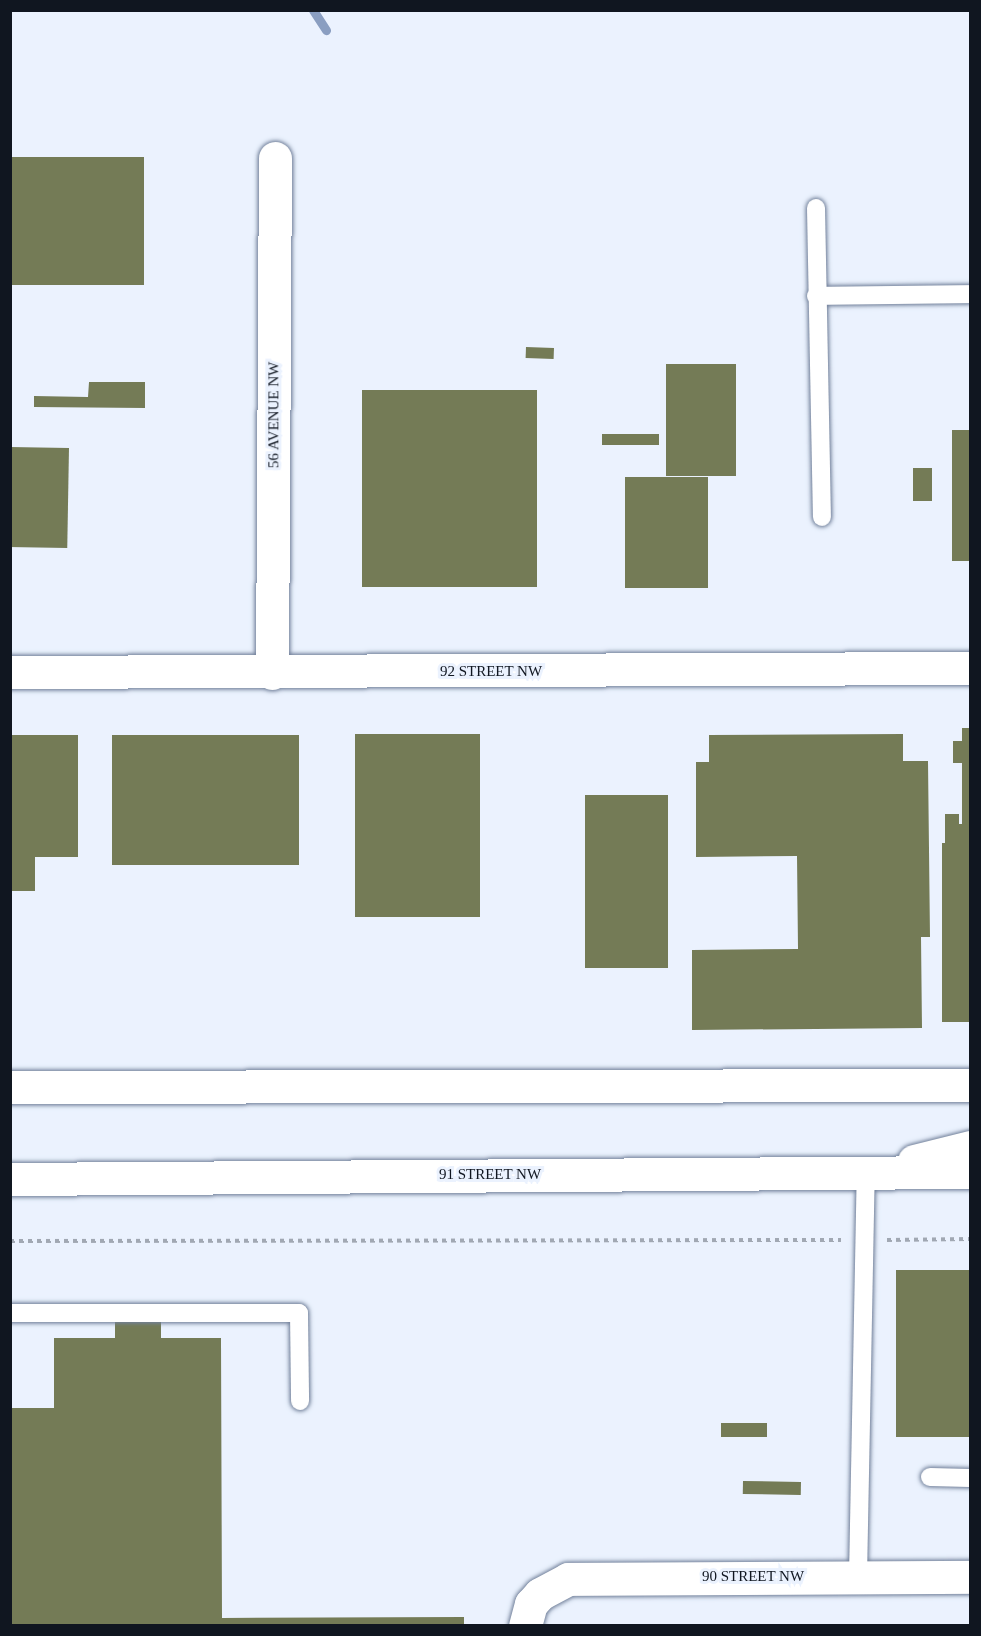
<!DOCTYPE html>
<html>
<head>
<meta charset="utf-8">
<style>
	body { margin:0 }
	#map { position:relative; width:981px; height:1636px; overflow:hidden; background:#ebf2fe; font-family:Georgia,serif }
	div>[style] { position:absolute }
	.stream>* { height:9px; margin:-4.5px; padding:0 4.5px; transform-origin:4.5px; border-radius:4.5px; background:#8a9ec1 }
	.building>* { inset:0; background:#747b56; transform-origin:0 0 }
	.path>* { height:4px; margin-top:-2px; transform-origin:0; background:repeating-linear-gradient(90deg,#a1a8b3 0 4.5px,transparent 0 9px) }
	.roads { filter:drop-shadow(0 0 2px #71809a) drop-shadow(0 0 2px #71809a) }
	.lane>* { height:18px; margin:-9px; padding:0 9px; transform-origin:9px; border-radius:9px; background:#fff }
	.street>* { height:33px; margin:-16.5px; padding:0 16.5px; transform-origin:16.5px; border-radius:16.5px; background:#fff }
	.secondary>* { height:33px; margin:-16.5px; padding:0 16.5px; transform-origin:16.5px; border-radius:16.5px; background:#fff }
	span { translate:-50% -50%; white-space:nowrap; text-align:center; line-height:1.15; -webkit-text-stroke:6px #ebf2fe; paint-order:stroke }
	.street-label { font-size:15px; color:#101620 }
	.frame { position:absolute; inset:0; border:12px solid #101620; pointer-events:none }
</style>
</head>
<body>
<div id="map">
	<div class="stream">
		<div style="left:313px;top:10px;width:24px;rotate:57deg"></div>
	</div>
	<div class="building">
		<div style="left:10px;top:157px;width:134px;height:128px"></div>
		<div style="left:526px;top:347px;width:28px;height:11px;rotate:2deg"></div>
		<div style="left:666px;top:364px;width:70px;height:112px"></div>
		<div style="clip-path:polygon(89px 382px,145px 382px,145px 408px,34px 407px,34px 396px,88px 397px)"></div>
		<div style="left:362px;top:390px;width:175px;height:197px"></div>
		<div style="left:952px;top:430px;width:18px;height:131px"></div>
		<div style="left:659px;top:434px;width:11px;height:57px;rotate:90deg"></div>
		<div style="left:10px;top:447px;width:59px;height:100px;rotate:1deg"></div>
		<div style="left:913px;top:468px;width:19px;height:33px"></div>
		<div style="left:625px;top:477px;width:83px;height:111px"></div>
		<div style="clip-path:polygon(962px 728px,970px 728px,970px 1022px,942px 1022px,942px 843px,945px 843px,945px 814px,959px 814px,959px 824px,962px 824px,962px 763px,953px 763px,953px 741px,962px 741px)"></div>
		<div style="left:480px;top:734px;width:183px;height:125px;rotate:90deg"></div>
		<div style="clip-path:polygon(903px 734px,903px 761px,928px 761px,930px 937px,921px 937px,922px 1028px,692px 1030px,692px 950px,798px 949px,797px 856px,696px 857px,696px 762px,709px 762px,709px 735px)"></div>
		<div style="clip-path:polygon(10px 735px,78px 735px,78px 857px,35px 857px,35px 891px,10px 891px)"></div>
		<div style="left:299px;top:735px;width:130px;height:187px;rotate:90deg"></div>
		<div style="left:585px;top:795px;width:83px;height:173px"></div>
		<div style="left:896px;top:1270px;width:74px;height:167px"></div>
		<div style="clip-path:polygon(115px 1322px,161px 1322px,161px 1338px,221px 1338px,222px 1618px,464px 1617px,464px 1626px,10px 1626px,10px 1408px,54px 1408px,54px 1338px,115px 1338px)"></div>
		<div style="left:721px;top:1423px;width:46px;height:14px"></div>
		<div style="left:743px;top:1481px;width:58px;height:13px;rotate:1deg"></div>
	</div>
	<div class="path">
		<div style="left:887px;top:1240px;width:83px;rotate:-0.7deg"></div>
		<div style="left:10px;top:1241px;width:831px;rotate:-0.07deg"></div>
	</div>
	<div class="roads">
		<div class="lane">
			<div style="left:816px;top:208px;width:309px;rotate:88.9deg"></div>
			<div style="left:816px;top:296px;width:154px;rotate:-0.7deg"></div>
			<div style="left:10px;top:1313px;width:289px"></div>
			<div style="left:299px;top:1313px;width:88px;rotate:89.3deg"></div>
			<div style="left:930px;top:1477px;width:40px;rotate:1.4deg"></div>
			<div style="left:858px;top:1577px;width:406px;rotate:-88.9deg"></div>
		</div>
		<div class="street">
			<div style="left:10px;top:672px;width:960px;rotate:-0.24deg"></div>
			<div style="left:272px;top:673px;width:515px;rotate:-89.67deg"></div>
			<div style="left:525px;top:1626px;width:23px;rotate:-75deg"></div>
			<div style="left:531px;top:1604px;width:13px;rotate:-48deg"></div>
			<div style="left:540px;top:1594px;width:32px;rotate:-28deg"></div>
			<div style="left:568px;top:1579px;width:402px;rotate:-0.3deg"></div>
		</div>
		<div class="secondary">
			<div style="left:10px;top:1087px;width:960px;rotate:-0.12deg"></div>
			<div style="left:914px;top:1161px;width:58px;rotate:-14deg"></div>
			<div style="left:10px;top:1179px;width:960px;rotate:-0.42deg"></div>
		</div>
	</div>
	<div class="street-label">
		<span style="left:274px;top:415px;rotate:-90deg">56 AVENUE NW</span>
		<span style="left:491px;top:672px">92 STREET NW</span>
		<span style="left:490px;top:1175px">91 STREET NW</span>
		<span style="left:753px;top:1577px">90 STREET NW</span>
	</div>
	<div class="frame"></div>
</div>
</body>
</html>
